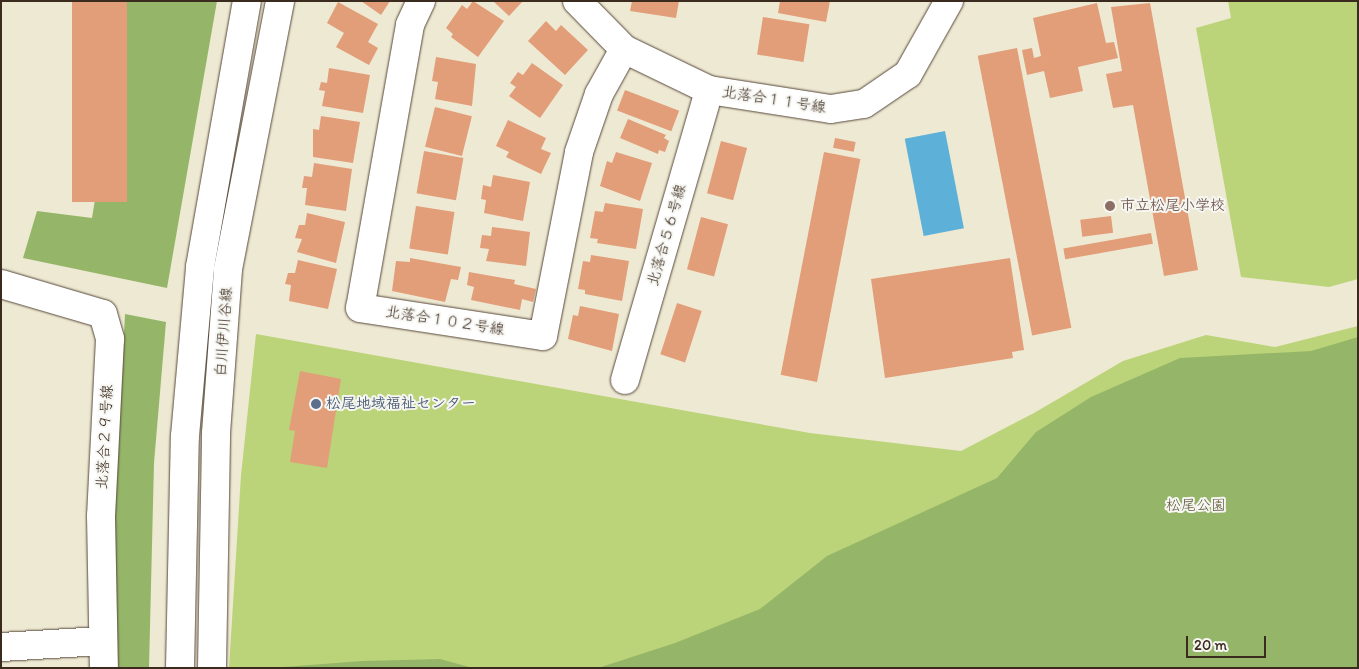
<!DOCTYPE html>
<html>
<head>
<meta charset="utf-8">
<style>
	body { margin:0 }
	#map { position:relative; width:1359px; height:669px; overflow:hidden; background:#eee9d3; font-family:Itim,"Klee One",sans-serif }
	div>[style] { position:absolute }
	.green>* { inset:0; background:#bcd479 }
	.forest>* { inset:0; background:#95b669 }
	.water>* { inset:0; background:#5db1d9; transform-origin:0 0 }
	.building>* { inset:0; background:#e29d79; transform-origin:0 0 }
	.roads { filter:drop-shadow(0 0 1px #564739) drop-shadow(0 0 1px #564739) }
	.street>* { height:28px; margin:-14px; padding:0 14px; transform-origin:14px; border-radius:14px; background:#fff }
	.secondary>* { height:28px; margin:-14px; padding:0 14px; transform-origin:14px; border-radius:14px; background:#fff }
	.dots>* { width:14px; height:14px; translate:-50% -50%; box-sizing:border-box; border:2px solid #f6f6f2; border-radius:50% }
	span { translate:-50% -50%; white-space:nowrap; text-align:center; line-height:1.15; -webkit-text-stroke:4px #f6f6f2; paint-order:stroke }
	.street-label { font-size:15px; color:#3b2a1e }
	.education-label { font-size:15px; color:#785e54; font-weight:700 }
	.left { translate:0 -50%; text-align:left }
	.service-label { font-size:15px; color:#4e5e75; font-weight:700 }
	.park-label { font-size:15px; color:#5b5435 }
	.frame { position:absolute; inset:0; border:2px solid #3b2a1e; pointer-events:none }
	.scale { position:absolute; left:1186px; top:636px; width:80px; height:22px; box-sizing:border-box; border:2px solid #3b2a1e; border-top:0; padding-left:6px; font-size:15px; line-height:18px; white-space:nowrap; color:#3b2a1e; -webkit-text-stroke:4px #f6f6f2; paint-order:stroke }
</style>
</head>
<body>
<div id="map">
	<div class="green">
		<div style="clip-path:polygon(1228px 1px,1358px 1px,1358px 279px,1329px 287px,1241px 277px,1196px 28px,1231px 18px)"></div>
		<div style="clip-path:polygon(1358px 326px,1358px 668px,229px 668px,241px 475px,256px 334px,810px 433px,961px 451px,1034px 413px,1123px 361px,1206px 335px,1275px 347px)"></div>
	</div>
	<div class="forest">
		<div style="clip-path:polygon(127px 1px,217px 1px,167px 288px,23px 258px,37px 211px,92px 218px)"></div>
		<div style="clip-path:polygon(125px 314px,166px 322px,154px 463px,149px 668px,118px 668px,111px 582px)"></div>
		<div style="clip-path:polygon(1358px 337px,1358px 668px,598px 668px,675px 643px,760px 609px,827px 556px,997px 478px,1036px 432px,1091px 397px,1180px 358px,1311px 351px)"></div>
		<div style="clip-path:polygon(440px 659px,473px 668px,271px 668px,362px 661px)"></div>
	</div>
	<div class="water">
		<div style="left:945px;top:131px;width:99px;height:41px;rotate:79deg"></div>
	</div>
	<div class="building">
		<div style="left:72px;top:1px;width:55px;height:201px"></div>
		<div style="clip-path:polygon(361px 1px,390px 1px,381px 15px)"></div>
		<div style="clip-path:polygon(473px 1px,504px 21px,478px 57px,451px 37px,453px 34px,446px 28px,462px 5px,467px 9px)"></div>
		<div style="clip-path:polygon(493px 1px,523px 1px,509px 16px)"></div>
		<div style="clip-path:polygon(632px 1px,679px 1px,676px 18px,630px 11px)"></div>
		<div style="clip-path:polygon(780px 1px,830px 1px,826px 22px,778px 13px)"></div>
		<div style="clip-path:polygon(338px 2px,378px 24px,368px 42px,378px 48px,369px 65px,336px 47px,344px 33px,327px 23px)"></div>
		<div style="clip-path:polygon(1097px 3px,1106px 43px,1114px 42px,1118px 58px,1078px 67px,1083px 91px,1050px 98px,1044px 71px,1027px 75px,1022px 50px,1032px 48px,1034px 58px,1041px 56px,1033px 18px)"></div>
		<div style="clip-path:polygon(1150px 3px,1198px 270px,1164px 276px,1133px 105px,1113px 108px,1106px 74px,1122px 71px,1111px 7px)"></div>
		<div style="left:763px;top:17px;width:47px;height:38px;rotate:9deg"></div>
		<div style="clip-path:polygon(546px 21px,556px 31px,561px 25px,588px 50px,565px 75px,528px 41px)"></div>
		<div style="left:1017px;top:48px;width:285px;height:40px;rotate:79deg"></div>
		<div style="clip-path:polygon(436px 57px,476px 64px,472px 106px,435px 99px,438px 82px,432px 81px)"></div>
		<div style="clip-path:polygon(532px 63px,563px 85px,540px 118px,509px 96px,516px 87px,510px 83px,518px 72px,523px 75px)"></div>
		<div style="clip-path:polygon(329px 68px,370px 75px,363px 113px,322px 106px,325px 91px,319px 90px,321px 82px,327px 83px)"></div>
		<div style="left:625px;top:90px;width:58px;height:22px;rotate:21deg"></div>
		<div style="left:435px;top:107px;width:38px;height:41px;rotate:14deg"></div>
		<div style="clip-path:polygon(321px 116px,360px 122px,353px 163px,313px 157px,313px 129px,319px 130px)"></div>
		<div style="clip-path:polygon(628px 119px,666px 135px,664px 138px,669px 141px,665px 152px,659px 150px,658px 154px,620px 138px)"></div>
		<div style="clip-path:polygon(508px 120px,546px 138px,541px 149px,551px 153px,541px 174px,506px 157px,509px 152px,496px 146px)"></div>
		<div style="left:835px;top:138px;width:21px;height:10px;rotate:11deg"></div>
		<div style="left:721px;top:141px;width:27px;height:54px;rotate:15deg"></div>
		<div style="left:424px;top:151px;width:40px;height:43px;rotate:10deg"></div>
		<div style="clip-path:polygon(616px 152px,652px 163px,640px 201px,600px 186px,607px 161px,612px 163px)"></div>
		<div style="left:824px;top:152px;width:37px;height:227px;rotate:11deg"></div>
		<div style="clip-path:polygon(314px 163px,352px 169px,346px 211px,305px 205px,307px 188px,302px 188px,304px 176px,312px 177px)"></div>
		<div style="clip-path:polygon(493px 175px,530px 182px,523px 221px,484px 213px,486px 200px,481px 199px,483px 185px,491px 187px)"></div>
		<div style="clip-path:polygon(605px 203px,643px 209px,636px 249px,597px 243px,598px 239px,590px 238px,595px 211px,603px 212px)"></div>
		<div style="left:416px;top:206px;width:39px;height:43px;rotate:9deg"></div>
		<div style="clip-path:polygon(307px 213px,345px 222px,336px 263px,297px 252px,302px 239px,295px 238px,299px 225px,305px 225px)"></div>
		<div style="left:1111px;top:216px;width:17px;height:31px;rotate:83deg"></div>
		<div style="left:701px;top:217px;width:28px;height:54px;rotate:15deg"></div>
		<div style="clip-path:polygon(492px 227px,530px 232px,526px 266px,486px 261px,489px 249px,480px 248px,482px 235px,491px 236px)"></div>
		<div style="left:1151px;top:233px;width:11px;height:89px;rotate:80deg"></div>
		<div style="clip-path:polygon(591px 255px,629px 261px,622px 301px,585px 294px,585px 290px,578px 289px,583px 261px,590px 262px)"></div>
		<div style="clip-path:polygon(410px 258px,461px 267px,458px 280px,451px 279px,445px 302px,392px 291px,396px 261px,410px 262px)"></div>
		<div style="clip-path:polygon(1010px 258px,1024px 350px,1012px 352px,1013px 358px,885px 378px,871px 279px)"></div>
		<div style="clip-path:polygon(298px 260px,337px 269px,328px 309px,289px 301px,291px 285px,285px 284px,288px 273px,295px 273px)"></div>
		<div style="clip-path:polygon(469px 272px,515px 280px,514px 284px,536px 289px,533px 302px,522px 299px,520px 310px,471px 300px,474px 287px,467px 285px)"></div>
		<div style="left:677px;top:303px;width:26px;height:54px;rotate:18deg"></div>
		<div style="clip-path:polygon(580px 306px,619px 314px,612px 351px,568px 339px,573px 315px,578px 316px)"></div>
		<div style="clip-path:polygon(300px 371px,341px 379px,327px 468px,290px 462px,295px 431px,289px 430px)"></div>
	</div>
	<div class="roads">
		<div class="street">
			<div style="left:421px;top:1px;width:26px;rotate:115deg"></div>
			<div style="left:410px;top:25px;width:287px;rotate:100deg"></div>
			<div style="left:360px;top:308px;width:185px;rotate:8.7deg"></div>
			<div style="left:543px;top:336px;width:187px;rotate:-78.9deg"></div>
			<div style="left:579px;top:152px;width:61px;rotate:-71deg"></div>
			<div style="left:599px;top:94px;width:51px;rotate:-60.9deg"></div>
			<div style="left:577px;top:1px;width:67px;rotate:45.6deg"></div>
			<div style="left:624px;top:49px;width:94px;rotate:25.8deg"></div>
			<div style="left:709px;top:90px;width:123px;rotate:8.9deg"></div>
			<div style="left:831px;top:109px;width:33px;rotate:-9deg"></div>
			<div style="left:864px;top:104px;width:53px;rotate:-34.3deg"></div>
			<div style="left:908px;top:74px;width:84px;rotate:-60.7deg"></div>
			<div style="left:1px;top:284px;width:106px;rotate:16.4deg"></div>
			<div style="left:103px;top:314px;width:26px;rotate:74deg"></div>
			<div style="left:110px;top:339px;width:177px;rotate:92.9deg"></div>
			<div style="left:101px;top:516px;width:152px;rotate:88.9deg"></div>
			<div style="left:625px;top:380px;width:302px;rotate:-73.8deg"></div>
			<div style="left:1px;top:647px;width:102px;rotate:-3.4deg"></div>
		</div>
		<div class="secondary">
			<div style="left:180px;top:668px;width:232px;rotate:-88.8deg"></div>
			<div style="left:185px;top:436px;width:170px;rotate:-84.9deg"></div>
			<div style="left:200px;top:267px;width:270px;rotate:-80deg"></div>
			<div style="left:212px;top:668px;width:235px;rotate:-89deg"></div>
			<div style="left:216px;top:433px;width:164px;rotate:-85.8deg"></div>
			<div style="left:228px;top:269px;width:273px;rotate:-79deg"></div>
		</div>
	</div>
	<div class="dots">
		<div style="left:1110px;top:206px;background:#8d6e63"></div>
		<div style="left:316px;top:404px;background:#5c6f8a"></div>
	</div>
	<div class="street-label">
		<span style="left:774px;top:100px;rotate:9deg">北落合１１号線</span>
		<span style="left:667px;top:235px;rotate:-74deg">北落合５６号線</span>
		<span style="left:445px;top:321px;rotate:9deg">北落合１０２号線</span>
		<span style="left:224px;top:332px;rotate:-86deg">白川伊川谷線</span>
		<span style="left:105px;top:437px;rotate:-87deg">北落合２９号線</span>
	</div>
	<div class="education-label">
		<span class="left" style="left:1120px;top:206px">市立松尾小学校</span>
	</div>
	<div class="service-label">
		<span class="left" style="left:326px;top:404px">松尾地域福祉センター</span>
	</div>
	<div class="park-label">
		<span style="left:1196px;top:506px">松尾公園</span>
	</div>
	<div class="frame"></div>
	<div class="scale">20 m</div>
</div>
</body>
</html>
